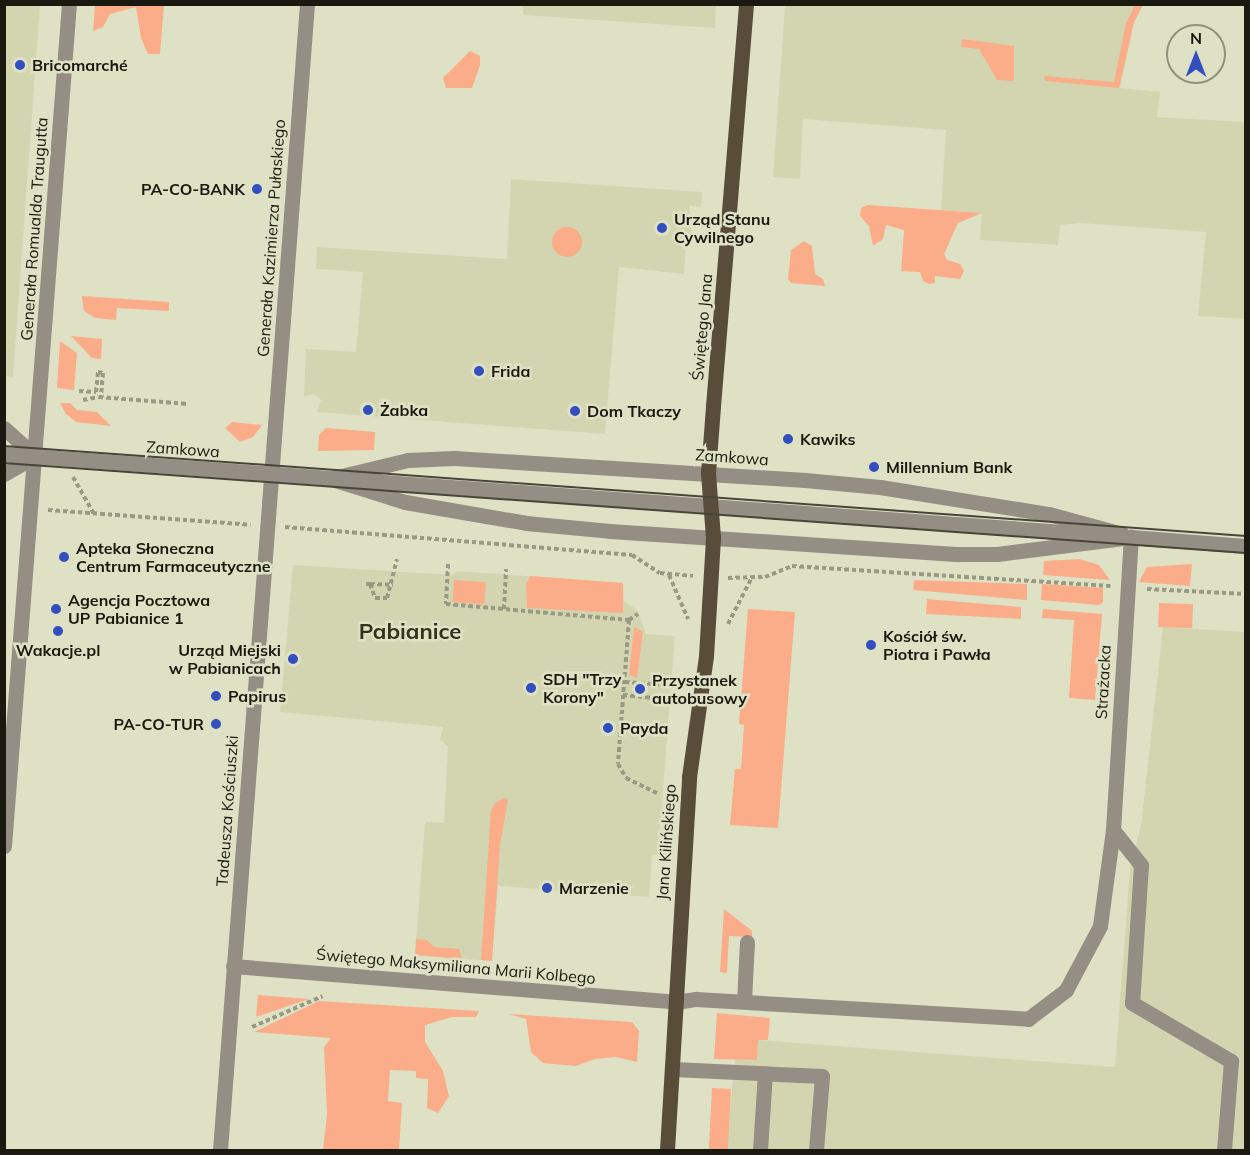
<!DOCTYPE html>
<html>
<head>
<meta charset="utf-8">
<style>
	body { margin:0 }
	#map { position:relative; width:1250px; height:1155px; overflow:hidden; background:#dfe1c5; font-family:Mulish,sans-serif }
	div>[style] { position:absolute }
	.built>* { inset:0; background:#d3d5b1 }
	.green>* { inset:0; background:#faad88; transform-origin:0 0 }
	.round { border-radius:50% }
	.path>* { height:4px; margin-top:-2px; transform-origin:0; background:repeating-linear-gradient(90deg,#999a84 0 4.5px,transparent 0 7.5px) }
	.minor>* { height:15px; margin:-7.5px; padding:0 7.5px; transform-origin:7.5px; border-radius:7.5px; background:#958e84 }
	.major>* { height:15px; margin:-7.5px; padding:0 7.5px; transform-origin:7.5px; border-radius:7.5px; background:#584d3b }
	.tram>* { height:1.5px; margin:-0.75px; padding:0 0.75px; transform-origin:0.75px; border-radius:0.75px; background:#454638 }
	.dots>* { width:16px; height:16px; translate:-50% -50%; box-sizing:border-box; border:3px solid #dfe1c5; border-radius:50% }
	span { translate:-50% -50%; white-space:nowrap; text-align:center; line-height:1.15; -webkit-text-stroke:5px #dfe1c5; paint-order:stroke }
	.poi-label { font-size:16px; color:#19190f; font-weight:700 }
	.left { translate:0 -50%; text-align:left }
	.right { translate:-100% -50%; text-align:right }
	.street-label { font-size:16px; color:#19190f }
	.district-label { font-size:22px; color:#33331c; font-weight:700 }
	.frame { position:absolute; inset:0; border:6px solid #19190f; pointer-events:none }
	.north { position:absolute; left:1166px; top:24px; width:60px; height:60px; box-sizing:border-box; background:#dfe1c5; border:2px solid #90917c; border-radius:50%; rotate:0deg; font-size:16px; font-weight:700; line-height:24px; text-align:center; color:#19190f }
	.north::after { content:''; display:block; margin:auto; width:21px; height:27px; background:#324ebf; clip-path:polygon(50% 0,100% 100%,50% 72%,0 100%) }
</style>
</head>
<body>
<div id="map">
	<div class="built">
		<div style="clip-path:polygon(4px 5px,40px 5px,13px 377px,4px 376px)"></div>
		<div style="clip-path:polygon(523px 5px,524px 4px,716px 5px,715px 28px,523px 15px)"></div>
		<div style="clip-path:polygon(785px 5px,1143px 5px,1134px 22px,1120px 88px,1160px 92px,1157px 117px,1245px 122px,1245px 319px,1198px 316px,1206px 232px,1081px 223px,1060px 225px,1058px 245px,980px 240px,982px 213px,941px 210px,946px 130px,803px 119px,800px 179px,773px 177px)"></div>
		<div style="clip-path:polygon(511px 179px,702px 192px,701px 207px,689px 206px,692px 240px,686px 244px,684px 274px,619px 267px,605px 434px,317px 412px,321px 400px,314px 394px,304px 396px,306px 349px,356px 352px,363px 272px,316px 269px,317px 247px,507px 259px)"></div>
		<div style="clip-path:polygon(293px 565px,453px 575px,457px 571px,623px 583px,624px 601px,638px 611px,646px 634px,675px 636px,658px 855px,652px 855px,649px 897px,498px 886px,492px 961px,415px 955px,425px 822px,444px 823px,448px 746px,440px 740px,443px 727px,280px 712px)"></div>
		<div style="clip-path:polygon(1163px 627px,1245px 632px,1245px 1150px,726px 1150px,735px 1059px,757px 1060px,758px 1040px,1115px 1067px,1130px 869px,1141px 826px)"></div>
	</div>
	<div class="green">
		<div style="clip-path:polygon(95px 5px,164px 5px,160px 54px,148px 54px,141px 38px,136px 7px,110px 14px,103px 27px,93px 31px)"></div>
		<div style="clip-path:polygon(1135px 5px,1143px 5px,1134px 22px,1119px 88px,1045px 81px,1044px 76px,1114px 82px,1126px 23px)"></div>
		<div style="clip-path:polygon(962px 39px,1014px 46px,1014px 81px,997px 80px,979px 49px,961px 47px)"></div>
		<div style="clip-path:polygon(470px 51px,480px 56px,480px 65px,472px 88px,446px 88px,443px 78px)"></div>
		<div style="clip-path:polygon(867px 205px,982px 213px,958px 223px,944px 254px,947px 260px,960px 264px,964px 271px,960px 279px,935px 276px,935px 283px,929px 284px,923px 281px,920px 272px,901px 271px,904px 230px,886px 225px,883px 239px,873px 246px,869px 226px,860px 216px,861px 208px)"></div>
		<div class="round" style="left:552px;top:227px;width:30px;height:30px"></div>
		<div style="clip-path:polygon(804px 241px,812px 246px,815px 274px,823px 279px,825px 286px,791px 283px,788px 279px,791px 250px)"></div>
		<div style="clip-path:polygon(82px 296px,169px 302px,169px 311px,117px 308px,116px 320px,95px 318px,84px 311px)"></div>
		<div style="clip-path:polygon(71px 336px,102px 339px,101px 359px,92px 358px)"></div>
		<div style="clip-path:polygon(60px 341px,77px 353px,74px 390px,57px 388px)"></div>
		<div style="clip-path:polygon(60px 403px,70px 403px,77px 410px,97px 412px,111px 426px,76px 422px,66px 414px)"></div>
		<div style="clip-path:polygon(232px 422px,262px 425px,253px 437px,240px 442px,225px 428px)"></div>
		<div style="clip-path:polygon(326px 428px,375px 432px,374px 450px,318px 451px,319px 435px)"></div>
		<div style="clip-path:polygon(1079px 559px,1099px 565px,1110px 580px,1043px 575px,1044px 561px)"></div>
		<div style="clip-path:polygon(1192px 564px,1190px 586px,1139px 582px,1147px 567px)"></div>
		<div style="clip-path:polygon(530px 576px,623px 583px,623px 613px,527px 608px,526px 584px)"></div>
		<div style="left:454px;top:580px;width:32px;height:22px;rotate:4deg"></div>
		<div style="clip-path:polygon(914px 580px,1027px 584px,1027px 600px,913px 590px)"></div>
		<div style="clip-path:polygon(1042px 584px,1103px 588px,1103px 602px,1099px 605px,1041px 600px)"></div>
		<div style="clip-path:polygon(927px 599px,1021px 607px,1021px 619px,926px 614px)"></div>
		<div style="left:1159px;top:603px;width:34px;height:24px;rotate:2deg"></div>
		<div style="clip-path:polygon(748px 609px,795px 612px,778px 828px,730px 825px,735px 769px,741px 769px,744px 725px,739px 724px)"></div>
		<div style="clip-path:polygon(1043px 609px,1102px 614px,1095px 700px,1069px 698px,1074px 620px,1042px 618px)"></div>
		<div style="clip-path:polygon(634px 627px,643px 632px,637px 678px,629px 675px)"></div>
		<div style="clip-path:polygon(504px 798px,508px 799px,500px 845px,492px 961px,481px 960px,491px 810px,495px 803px)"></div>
		<div style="clip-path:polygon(724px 909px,752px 931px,752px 937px,729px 936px,727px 973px,720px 972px)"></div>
		<div style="clip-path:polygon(416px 939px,427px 940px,434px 947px,459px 949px,462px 959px,415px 955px)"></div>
		<div style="clip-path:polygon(258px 995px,309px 999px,256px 1017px)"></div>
		<div style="clip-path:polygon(319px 1001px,479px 1011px,476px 1017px,452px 1017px,425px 1025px,425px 1042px,443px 1071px,449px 1096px,438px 1113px,427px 1108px,428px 1079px,416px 1078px,416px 1071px,390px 1070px,388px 1101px,402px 1103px,399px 1150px,323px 1150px,327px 1114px,324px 1047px,331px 1038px,254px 1032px)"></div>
		<div style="clip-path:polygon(717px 1013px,770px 1018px,768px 1040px,758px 1040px,757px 1060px,714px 1059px)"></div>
		<div style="clip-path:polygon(508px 1014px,632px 1022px,639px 1031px,637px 1062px,616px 1057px,595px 1059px,576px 1066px,543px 1063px,531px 1052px,526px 1019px)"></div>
		<div style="left:712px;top:1088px;width:19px;height:62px;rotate:3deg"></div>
	</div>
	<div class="path">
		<div style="left:79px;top:391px;width:17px;rotate:3deg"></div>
		<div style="left:96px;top:392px;width:20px;rotate:-84deg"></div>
		<div style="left:98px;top:372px;width:5px;rotate:11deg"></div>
		<div style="left:103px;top:373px;width:25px;rotate:95deg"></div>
		<div style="left:83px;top:400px;width:16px;rotate:-11deg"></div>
		<div style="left:99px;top:397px;width:89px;rotate:4.5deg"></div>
		<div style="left:73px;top:477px;width:43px;rotate:60.4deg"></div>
		<div style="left:48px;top:510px;width:203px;rotate:4.2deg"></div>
		<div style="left:285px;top:527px;width:348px;rotate:4.6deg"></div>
		<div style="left:632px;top:555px;width:33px;rotate:33deg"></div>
		<div style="left:660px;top:573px;width:33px;rotate:5deg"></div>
		<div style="left:448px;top:564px;width:40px;rotate:92.9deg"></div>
		<div style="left:446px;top:604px;width:184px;rotate:5deg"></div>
		<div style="left:629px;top:620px;width:11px;rotate:-34deg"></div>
		<div style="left:669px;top:575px;width:48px;rotate:66.6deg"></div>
		<div style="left:728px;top:578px;width:37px;rotate:-2deg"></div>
		<div style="left:765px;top:577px;width:29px;rotate:-22deg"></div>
		<div style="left:792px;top:566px;width:319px;rotate:3.6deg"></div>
		<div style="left:366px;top:584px;width:4px"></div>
		<div style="left:370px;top:584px;width:15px;rotate:70deg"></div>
		<div style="left:375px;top:598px;width:12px"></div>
		<div style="left:387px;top:598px;width:40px;rotate:-75.6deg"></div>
		<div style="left:370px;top:584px;width:23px;rotate:2deg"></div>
		<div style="left:1147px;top:589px;width:99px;rotate:2.9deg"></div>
		<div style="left:504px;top:609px;width:40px;rotate:-87.1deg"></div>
		<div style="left:629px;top:620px;width:144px;rotate:94.4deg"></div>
		<div style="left:618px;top:764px;width:16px;rotate:60deg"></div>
		<div style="left:626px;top:778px;width:37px;rotate:26deg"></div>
		<div style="left:728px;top:624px;width:51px;rotate:-62.9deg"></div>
		<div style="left:625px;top:682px;width:41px;rotate:4.2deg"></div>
		<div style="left:623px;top:695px;width:42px;rotate:5.4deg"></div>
		<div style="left:252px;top:1027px;width:77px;rotate:-23.6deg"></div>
	</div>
	<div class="minor">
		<div style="left:4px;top:428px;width:42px;rotate:42.1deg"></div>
		<div style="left:4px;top:454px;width:326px;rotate:4.2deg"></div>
		<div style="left:329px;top:478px;width:80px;rotate:17.5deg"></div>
		<div style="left:405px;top:502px;width:123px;rotate:9.8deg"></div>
		<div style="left:526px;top:523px;width:84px;rotate:5.4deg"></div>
		<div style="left:610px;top:531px;width:350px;rotate:3.8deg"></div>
		<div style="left:959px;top:554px;width:38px"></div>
		<div style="left:997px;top:554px;width:135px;rotate:-7.2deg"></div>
		<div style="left:1131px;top:537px;width:115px;rotate:4.5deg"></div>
		<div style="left:4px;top:474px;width:36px;rotate:-30deg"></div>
		<div style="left:333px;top:478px;width:77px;rotate:-13.5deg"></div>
		<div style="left:408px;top:460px;width:46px;rotate:-2.5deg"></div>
		<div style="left:454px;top:458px;width:352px;rotate:3.6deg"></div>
		<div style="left:805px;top:480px;width:75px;rotate:5.3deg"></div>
		<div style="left:880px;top:487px;width:171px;rotate:9.1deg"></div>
		<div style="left:1049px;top:514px;width:76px;rotate:15.3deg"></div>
		<div style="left:356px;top:480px;width:738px;rotate:4.2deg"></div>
		<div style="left:1113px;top:830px;width:45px;rotate:51.3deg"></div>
		<div style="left:1141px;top:865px;width:138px;rotate:93.7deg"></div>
		<div style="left:1132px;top:1003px;width:115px;rotate:30.4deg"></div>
		<div style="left:1231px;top:1061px;width:89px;rotate:94.5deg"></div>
		<div style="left:4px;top:846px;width:845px;rotate:-85.59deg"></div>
		<div style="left:233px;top:966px;width:444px;rotate:4.6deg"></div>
		<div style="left:676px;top:1002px;width:20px;rotate:-9deg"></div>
		<div style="left:696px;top:999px;width:333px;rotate:3.4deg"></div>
		<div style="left:1028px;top:1019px;width:48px;rotate:-37.3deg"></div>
		<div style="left:1066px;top:990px;width:72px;rotate:-62deg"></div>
		<div style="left:1100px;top:926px;width:97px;rotate:-82.3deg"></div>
		<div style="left:1113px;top:830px;width:294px;rotate:-86.5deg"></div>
		<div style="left:744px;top:1001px;width:59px;rotate:-87.1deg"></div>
		<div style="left:673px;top:1069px;width:149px;rotate:2.7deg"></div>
		<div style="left:822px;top:1076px;width:74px;rotate:94.6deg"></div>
		<div style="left:220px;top:1150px;width:1149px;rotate:-85.66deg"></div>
		<div style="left:760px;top:1150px;width:77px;rotate:-86.3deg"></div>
	</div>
	<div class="major">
		<div style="left:667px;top:1150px;width:374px;rotate:-86.6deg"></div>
		<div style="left:689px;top:777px;width:122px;rotate:-82deg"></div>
		<div style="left:706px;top:656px;width:119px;rotate:-86.6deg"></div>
		<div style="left:713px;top:537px;width:64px;rotate:-94.5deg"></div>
		<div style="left:708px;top:473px;width:67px;rotate:-85.7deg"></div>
		<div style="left:713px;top:406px;width:403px;rotate:-85.3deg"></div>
	</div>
	<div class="tram">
		<div style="left:4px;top:446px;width:1245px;rotate:4.14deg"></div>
		<div style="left:4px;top:463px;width:1245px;rotate:4.14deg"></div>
	</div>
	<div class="dots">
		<div style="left:20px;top:65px;background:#324ebf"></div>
		<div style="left:257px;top:189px;background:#324ebf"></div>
		<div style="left:662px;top:228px;background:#324ebf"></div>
		<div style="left:479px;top:371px;background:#324ebf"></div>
		<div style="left:368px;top:410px;background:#324ebf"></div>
		<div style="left:575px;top:411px;background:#324ebf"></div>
		<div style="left:788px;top:439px;background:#324ebf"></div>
		<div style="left:874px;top:467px;background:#324ebf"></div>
		<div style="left:64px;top:557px;background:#324ebf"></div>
		<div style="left:56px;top:609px;background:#324ebf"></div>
		<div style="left:58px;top:631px;background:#324ebf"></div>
		<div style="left:871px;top:645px;background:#324ebf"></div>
		<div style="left:293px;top:659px;background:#324ebf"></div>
		<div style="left:531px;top:688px;background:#324ebf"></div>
		<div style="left:640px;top:689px;background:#324ebf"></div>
		<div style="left:216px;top:696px;background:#324ebf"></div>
		<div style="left:216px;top:724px;background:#324ebf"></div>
		<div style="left:608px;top:728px;background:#324ebf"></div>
		<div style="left:547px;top:888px;background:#324ebf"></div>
	</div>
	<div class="poi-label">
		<span class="left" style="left:32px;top:65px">Bricomarché</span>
		<span class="right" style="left:245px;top:189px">PA-CO-BANK</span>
		<span class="left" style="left:674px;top:228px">Urząd Stanu<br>Cywilnego</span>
		<span class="left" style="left:491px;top:371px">Frida</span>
		<span class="left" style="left:380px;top:410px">Żabka</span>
		<span class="left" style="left:587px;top:411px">Dom Tkaczy</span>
		<span class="left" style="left:800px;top:439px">Kawiks</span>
		<span class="left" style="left:886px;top:467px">Millennium Bank</span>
		<span class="left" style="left:76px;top:557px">Apteka Słoneczna<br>Centrum Farmaceutyczne</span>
		<span class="left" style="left:68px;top:609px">Agencja Pocztowa<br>UP Pabianice 1</span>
		<span class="left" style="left:883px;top:645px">Kościół św.<br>Piotra i Pawła</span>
		<span style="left:58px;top:650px">Wakacje.pl</span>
		<span class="right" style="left:281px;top:659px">Urząd Miejski<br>w Pabianicach</span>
		<span class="left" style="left:543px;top:688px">SDH "Trzy<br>Korony"</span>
		<span class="left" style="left:652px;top:689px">Przystanek<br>autobusowy</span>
		<span class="left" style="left:228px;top:696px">Papirus</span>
		<span class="right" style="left:204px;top:724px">PA-CO-TUR</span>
		<span class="left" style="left:620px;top:728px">Payda</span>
		<span class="left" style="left:559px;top:888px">Marzenie</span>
	</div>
	<div class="street-label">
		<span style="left:34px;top:229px;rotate:-86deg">Generała Romualda Traugutta</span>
		<span style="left:271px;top:238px;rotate:-86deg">Generała Kazimierza Pułaskiego</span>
		<span style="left:702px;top:327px;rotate:-85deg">Świętego Jana</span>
		<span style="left:183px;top:449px;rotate:4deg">Zamkowa</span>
		<span style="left:732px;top:457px;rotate:4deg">Zamkowa</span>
		<span style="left:1103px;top:682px;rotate:-87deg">Strażacka</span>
		<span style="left:227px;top:811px;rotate:-86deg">Tadeusza Kościuszki</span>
		<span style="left:666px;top:842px;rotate:-86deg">Jana Kilińskiego</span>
		<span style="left:456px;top:966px;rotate:5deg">Świętego Maksymiliana Marii Kolbego</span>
	</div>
	<div class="district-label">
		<span style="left:410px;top:632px">Pabianice</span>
	</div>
	<div class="frame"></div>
	<div class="north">N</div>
</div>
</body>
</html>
